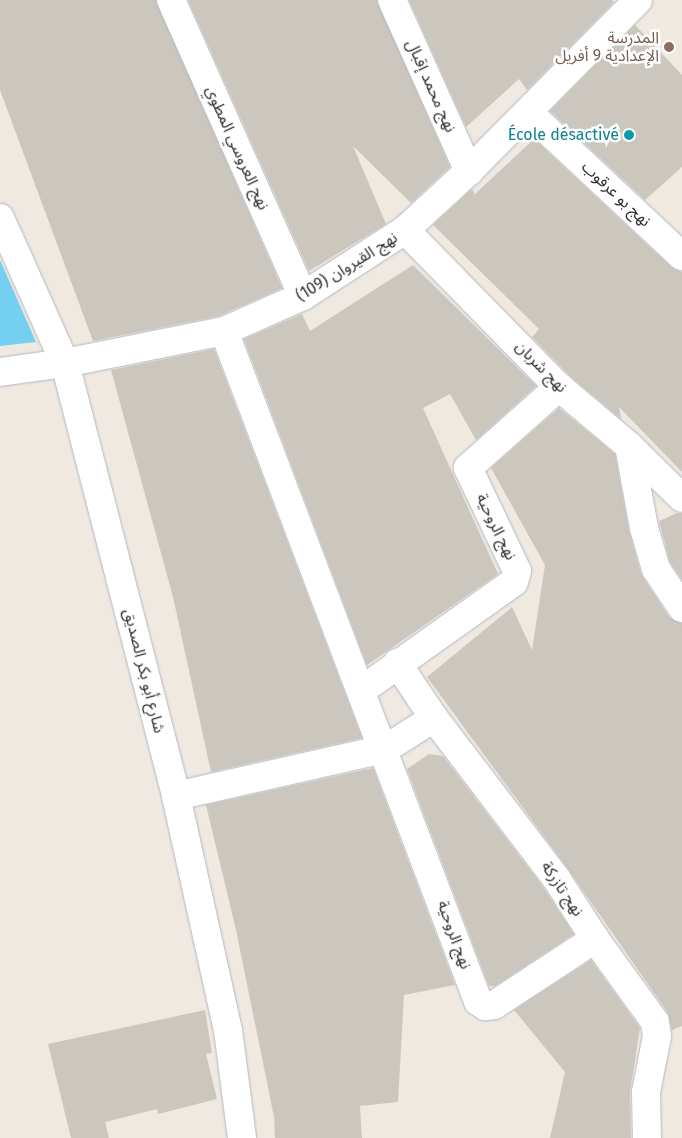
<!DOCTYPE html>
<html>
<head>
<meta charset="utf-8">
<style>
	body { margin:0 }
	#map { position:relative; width:682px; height:1138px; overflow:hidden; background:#efe9e1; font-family:"Fira Sans","Noto Sans Arabic",sans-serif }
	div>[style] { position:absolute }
	.water>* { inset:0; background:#75cff0 }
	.building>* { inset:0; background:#cbc7bf }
	.roads { filter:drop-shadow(0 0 1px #b4b7c1) drop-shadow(0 0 1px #b4b7c1) }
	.minor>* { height:28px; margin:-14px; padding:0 14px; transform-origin:14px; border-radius:14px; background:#fff }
	.dots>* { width:14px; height:14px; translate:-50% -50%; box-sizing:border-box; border:2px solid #fff; border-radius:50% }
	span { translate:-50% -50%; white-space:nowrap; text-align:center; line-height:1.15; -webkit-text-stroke:5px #fff; paint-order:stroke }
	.education-label { font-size:16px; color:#785e54 }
	.right { translate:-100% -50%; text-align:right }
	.street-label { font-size:16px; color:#2e2e2e }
	.culture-label { font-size:16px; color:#0d838f }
</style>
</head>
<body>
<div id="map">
	<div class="water">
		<div style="clip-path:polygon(0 260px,36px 342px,0 346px)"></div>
	</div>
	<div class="building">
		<div style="clip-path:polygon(0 0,156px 0,282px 288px,219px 316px,93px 341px,0 90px)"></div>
		<div style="clip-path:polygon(188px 0,377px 0,450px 167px,411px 203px,353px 146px,386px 224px,309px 271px)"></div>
		<div style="clip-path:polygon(409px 0,612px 0,614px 2px,527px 90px,519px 79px,466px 127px)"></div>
		<div style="clip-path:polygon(635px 25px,682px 75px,682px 167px,645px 200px,550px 111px)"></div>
		<div style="clip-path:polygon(534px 139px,671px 267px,682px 272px,682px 472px,619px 407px,621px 419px,570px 376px,532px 337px,539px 329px,433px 225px,472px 189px,475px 194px)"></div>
		<div style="clip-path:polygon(413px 265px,536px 386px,476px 440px,450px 394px,423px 408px,498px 574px,367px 665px,244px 339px,302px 314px,310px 331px)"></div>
		<div style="clip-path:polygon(214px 349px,362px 738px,211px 772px,173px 597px,111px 370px)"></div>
		<div style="clip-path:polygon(559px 408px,615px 454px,629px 531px,641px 574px,669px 617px,682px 623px,682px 1026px,672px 1030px,668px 1013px,568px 869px,427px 677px,512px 607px,532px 650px,545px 565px,491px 468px)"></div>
		<div style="clip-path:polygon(677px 513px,682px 513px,682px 580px,670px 562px,659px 521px)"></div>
		<div style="clip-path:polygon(429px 754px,443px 756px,543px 887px,574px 934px,495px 986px,489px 986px,407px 769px)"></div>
		<div style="clip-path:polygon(373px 768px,455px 985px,404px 995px,398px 1102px,360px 1106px,362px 1138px,275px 1138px,274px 1117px,236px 930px,206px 805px)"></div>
		<div style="clip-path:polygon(591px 960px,640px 1028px,630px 1092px,631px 1138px,550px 1138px,565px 1072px,514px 1010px)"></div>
		<div style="clip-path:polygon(205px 1010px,212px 1053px,206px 1054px,217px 1099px,158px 1114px,157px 1109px,105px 1122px,109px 1138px,71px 1138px,48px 1044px)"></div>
	</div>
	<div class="roads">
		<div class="minor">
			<div style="left:171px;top:0;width:324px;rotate:66deg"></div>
			<div style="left:392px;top:0;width:188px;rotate:65.8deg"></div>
			<div style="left:528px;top:112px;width:211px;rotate:43.1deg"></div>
			<div style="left:0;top:218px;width:159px;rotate:65.9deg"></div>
			<div style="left:65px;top:363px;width:447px;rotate:75.6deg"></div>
			<div style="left:176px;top:796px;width:240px;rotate:77.5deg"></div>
			<div style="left:228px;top:1030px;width:109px;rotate:82.6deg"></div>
			<div style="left:405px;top:230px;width:220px;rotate:45.6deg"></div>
			<div style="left:559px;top:387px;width:92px;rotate:40.1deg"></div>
			<div style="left:629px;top:446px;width:74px;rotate:44.5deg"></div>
			<div style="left:224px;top:331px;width:717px;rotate:69.24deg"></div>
			<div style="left:478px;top:1001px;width:9px;rotate:36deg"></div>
			<div style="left:485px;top:1006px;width:9px;rotate:-6deg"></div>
			<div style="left:494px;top:1005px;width:121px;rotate:-33.2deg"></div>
			<div style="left:0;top:372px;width:66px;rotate:-7.9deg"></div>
			<div style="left:65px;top:363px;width:162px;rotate:-11.4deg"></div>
			<div style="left:224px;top:331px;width:86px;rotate:-23.9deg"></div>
			<div style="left:303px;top:296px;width:121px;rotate:-32.9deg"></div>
			<div style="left:405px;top:230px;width:87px;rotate:-42.7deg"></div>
			<div style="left:469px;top:171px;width:240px;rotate:-45.3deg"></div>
			<div style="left:629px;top:446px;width:83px;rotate:79.6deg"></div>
			<div style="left:644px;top:528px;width:43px;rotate:73.7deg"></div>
			<div style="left:656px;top:569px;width:47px;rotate:56.3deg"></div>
			<div style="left:397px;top:663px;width:66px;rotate:56.1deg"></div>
			<div style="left:434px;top:718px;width:201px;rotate:52.7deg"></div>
			<div style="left:556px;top:878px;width:72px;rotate:57.4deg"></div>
			<div style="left:595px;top:939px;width:102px;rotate:54.1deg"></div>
			<div style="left:655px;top:1022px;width:14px;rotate:82deg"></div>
			<div style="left:657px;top:1036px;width:57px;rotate:101.1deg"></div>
			<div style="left:646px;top:1092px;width:46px;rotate:88.8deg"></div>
			<div style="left:362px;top:690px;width:186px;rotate:-35.4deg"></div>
			<div style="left:514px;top:582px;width:11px;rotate:-75deg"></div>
			<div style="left:517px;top:571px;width:114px;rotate:-115.4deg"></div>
			<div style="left:468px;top:468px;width:122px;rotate:-41.7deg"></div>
			<div style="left:176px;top:796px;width:214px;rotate:-12.7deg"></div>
			<div style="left:385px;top:749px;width:58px;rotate:-32.3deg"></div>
		</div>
	</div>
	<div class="dots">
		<div style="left:669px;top:47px;background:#8d6e63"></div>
		<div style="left:629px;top:135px;background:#0f9aa8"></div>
	</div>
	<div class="education-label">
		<span class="right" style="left:659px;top:47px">المدرسة<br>الإعدادية 9 أفريل</span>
	</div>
	<div class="street-label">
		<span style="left:431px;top:86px;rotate:66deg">نهج محمد إقبال</span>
		<span style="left:237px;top:148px;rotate:66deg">نهج العروسي المطوي</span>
		<span style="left:616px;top:194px;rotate:43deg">نهج بو عرقوب</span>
		<span style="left:347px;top:267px;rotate:-32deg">نهج القيروان (109)</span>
		<span style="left:541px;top:367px;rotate:45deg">نهج شربان</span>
		<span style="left:496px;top:527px;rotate:64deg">نهج الروحية</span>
		<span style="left:144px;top:671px;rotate:76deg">شارع أبو بكر الصديق</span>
		<span style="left:562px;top:889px;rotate:56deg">نهج تازركة</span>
		<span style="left:454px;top:935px;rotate:70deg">نهج الروحية</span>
	</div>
	<div class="culture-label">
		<span class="right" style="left:619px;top:135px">École désactivé</span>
	</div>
</div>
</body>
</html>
